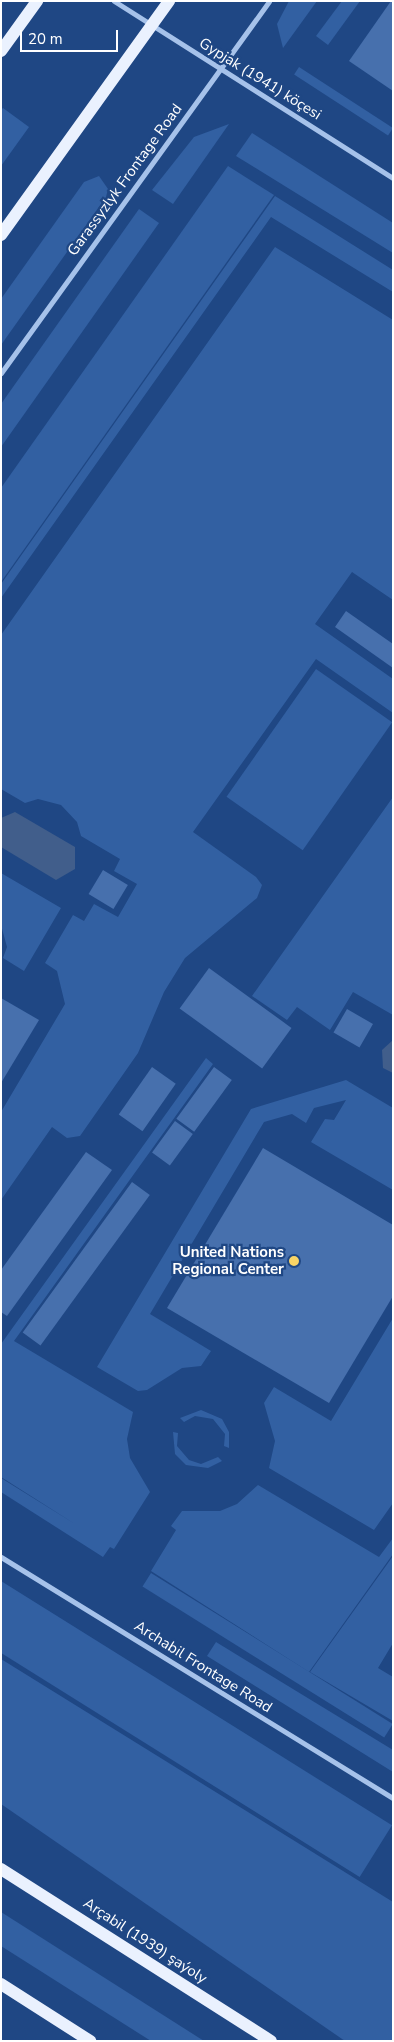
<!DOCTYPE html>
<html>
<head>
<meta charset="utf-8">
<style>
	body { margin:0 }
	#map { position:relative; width:394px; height:2042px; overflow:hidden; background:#1f4784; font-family:"Nunito Sans",sans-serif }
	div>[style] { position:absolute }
	.green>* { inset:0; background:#3260a2; transform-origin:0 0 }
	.water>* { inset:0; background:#415e8b }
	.building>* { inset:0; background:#4770ad; transform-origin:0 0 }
	.minor>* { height:5px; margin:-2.5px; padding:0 2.5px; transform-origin:2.5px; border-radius:2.5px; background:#a6c2ea }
	.primary>* { height:12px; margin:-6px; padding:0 6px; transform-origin:6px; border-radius:6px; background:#eaf1fe }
	.dots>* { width:14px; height:14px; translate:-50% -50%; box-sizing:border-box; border:2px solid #1f4784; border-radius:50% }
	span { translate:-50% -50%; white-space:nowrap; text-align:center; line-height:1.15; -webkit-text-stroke:4.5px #1f4784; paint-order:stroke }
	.street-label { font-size:15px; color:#fff }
	.poi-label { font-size:15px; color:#fff; font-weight:700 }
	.right { translate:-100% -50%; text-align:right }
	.frame { position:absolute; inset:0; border:2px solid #fff; pointer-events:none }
	.scale { position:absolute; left:20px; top:30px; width:98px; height:22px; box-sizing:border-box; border:2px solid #fff; border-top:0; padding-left:6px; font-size:15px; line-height:18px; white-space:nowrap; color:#fff; -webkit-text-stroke:4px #1f4784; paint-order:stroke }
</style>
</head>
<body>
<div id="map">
	<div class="green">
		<div style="clip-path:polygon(289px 1px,317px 1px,283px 48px,277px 24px)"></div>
		<div style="clip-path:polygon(342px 1px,360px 1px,328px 45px,316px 36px)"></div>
		<div style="left:299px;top:67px;width:112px;height:9px;rotate:33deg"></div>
		<div style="clip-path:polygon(3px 108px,29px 127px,1px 166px,1px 110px)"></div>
		<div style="clip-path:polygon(229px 124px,173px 204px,152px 190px,194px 137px)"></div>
		<div style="clip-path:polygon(252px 133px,393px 223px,393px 253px,236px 156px)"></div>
		<div style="clip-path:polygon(228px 166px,274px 195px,1px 582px,1px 488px)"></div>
		<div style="clip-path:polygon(99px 176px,108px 189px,106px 197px,1px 345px,1px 299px,84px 182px)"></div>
		<div style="clip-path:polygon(275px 196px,393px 270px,393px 292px,271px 217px,1px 598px,1px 584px)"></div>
		<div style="clip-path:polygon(139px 209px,159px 223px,1px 447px,1px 404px)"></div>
		<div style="clip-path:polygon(275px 247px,393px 320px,393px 600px,352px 572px,315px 624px,393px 679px,393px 713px,316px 659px,193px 832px,256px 877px,262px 885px,257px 898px,185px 958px,164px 992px,138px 1053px,80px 1136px,67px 1138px,52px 1127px,1px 1200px,1px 1112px,65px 1004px,57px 971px,45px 963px,73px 915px,84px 921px,94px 904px,118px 917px,137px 884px,114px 871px,120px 859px,81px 836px,77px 822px,61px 805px,38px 799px,25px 803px,1px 789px,1px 635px)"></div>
		<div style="left:316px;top:669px;width:93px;height:156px;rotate:35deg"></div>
		<div style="clip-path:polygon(393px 797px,393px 1015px,353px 992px,330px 1030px,297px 1007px,287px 1020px,252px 996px)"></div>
		<div style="clip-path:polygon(1px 873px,61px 908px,24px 971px,3px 958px,7px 947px,1px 925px)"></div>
		<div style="clip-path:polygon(206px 1058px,213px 1064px,14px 1341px,133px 1412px,127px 1439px,130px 1458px,150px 1492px,114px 1549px,110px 1547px,103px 1557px,1px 1492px,1px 1478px,75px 1524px,1px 1477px,1px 1344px)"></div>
		<div style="clip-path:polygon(346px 1080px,393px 1108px,393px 1190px,311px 1142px,325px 1119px,334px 1120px,346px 1100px,314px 1108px,306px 1123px,292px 1114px,264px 1122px,150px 1314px,211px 1351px,201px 1366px,182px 1368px,147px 1390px,138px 1391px,97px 1367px,251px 1109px)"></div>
		<div style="clip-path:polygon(393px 1318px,393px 1503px,374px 1530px,269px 1468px,275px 1441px,264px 1403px,274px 1387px,331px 1421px)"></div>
		<div style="clip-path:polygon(201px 1410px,222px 1419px,229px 1432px,229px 1448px,224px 1446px,225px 1434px,213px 1419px,195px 1416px,184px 1422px,180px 1418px)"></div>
		<div style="clip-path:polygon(173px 1432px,178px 1433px,177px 1446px,189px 1460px,201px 1464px,218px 1457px,222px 1461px,208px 1468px,186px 1465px,175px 1454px)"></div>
		<div style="clip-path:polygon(258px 1485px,379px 1557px,393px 1538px,393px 1554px,309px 1672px,151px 1571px,176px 1530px,171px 1526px,182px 1511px,220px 1511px,237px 1504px)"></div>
		<div style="clip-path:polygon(393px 1556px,393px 1643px,378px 1668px,393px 1677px,393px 1721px,310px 1672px)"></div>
		<div style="left:151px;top:1573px;width:285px;height:16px;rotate:32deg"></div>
		<div style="left:1px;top:1581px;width:461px;height:61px;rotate:32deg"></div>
		<div style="clip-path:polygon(216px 1642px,393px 1750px,393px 1772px,207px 1656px)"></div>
		<div style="clip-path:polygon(1px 1659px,393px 1902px,393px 2041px,345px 2041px,1px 1804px)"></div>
		<div style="clip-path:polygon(1px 1912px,204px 2041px,151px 2041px,1px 1946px)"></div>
	</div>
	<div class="water">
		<div style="clip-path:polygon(15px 812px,75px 847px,75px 869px,56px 880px,1px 847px,1px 818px)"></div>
		<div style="clip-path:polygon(393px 1040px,393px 1073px,383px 1068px,382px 1050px)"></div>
	</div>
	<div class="building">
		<div style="clip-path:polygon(391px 1px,393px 1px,393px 91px,349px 61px)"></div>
		<div style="clip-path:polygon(346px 611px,393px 644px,393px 668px,335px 627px)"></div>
		<div style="left:103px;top:870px;width:29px;height:28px;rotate:31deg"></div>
		<div style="left:209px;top:968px;width:102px;height:50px;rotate:36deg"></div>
		<div style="clip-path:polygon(1px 998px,39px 1020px,1px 1083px)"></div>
		<div style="left:347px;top:1009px;width:30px;height:27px;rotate:30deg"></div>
		<div style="left:152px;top:1067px;width:29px;height:58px;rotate:35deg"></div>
		<div style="left:214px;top:1067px;width:22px;height:64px;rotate:36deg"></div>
		<div style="left:175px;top:1121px;width:22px;height:39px;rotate:36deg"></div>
		<div style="clip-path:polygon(263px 1148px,393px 1225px,393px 1296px,329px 1403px,167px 1308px)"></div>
		<div style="clip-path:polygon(86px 1152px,112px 1170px,7px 1316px,1px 1312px,1px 1270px)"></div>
		<div style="left:132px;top:1182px;width:22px;height:186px;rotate:36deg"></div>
	</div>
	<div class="minor">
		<div style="left:114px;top:1px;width:330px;rotate:32.4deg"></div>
		<div style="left:1px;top:373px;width:458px;rotate:-54.2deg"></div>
		<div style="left:1px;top:1557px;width:460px;rotate:31.6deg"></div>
	</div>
	<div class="primary">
		<div style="left:1px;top:51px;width:62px;rotate:-54.2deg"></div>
		<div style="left:1px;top:235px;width:288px;rotate:-54.3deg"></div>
		<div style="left:1px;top:1869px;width:320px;rotate:32.5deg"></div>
		<div style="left:1px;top:1984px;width:106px;rotate:32.6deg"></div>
	</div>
	<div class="dots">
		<div style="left:294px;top:1261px;background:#f8d466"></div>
	</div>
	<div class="street-label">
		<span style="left:260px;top:79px;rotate:32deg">Gypjak (1941) köçesi</span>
		<span style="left:125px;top:180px;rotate:-54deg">Garassyzlyk Frontage Road</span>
		<span style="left:203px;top:1667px;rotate:32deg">Archabil Frontage Road</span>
		<span style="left:145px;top:1941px;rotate:33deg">Arçabil (1939) şaýoly</span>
	</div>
	<div class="poi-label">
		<span class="right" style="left:284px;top:1261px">United Nations<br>Regional Center</span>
	</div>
	<div class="frame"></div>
	<div class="scale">20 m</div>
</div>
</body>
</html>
